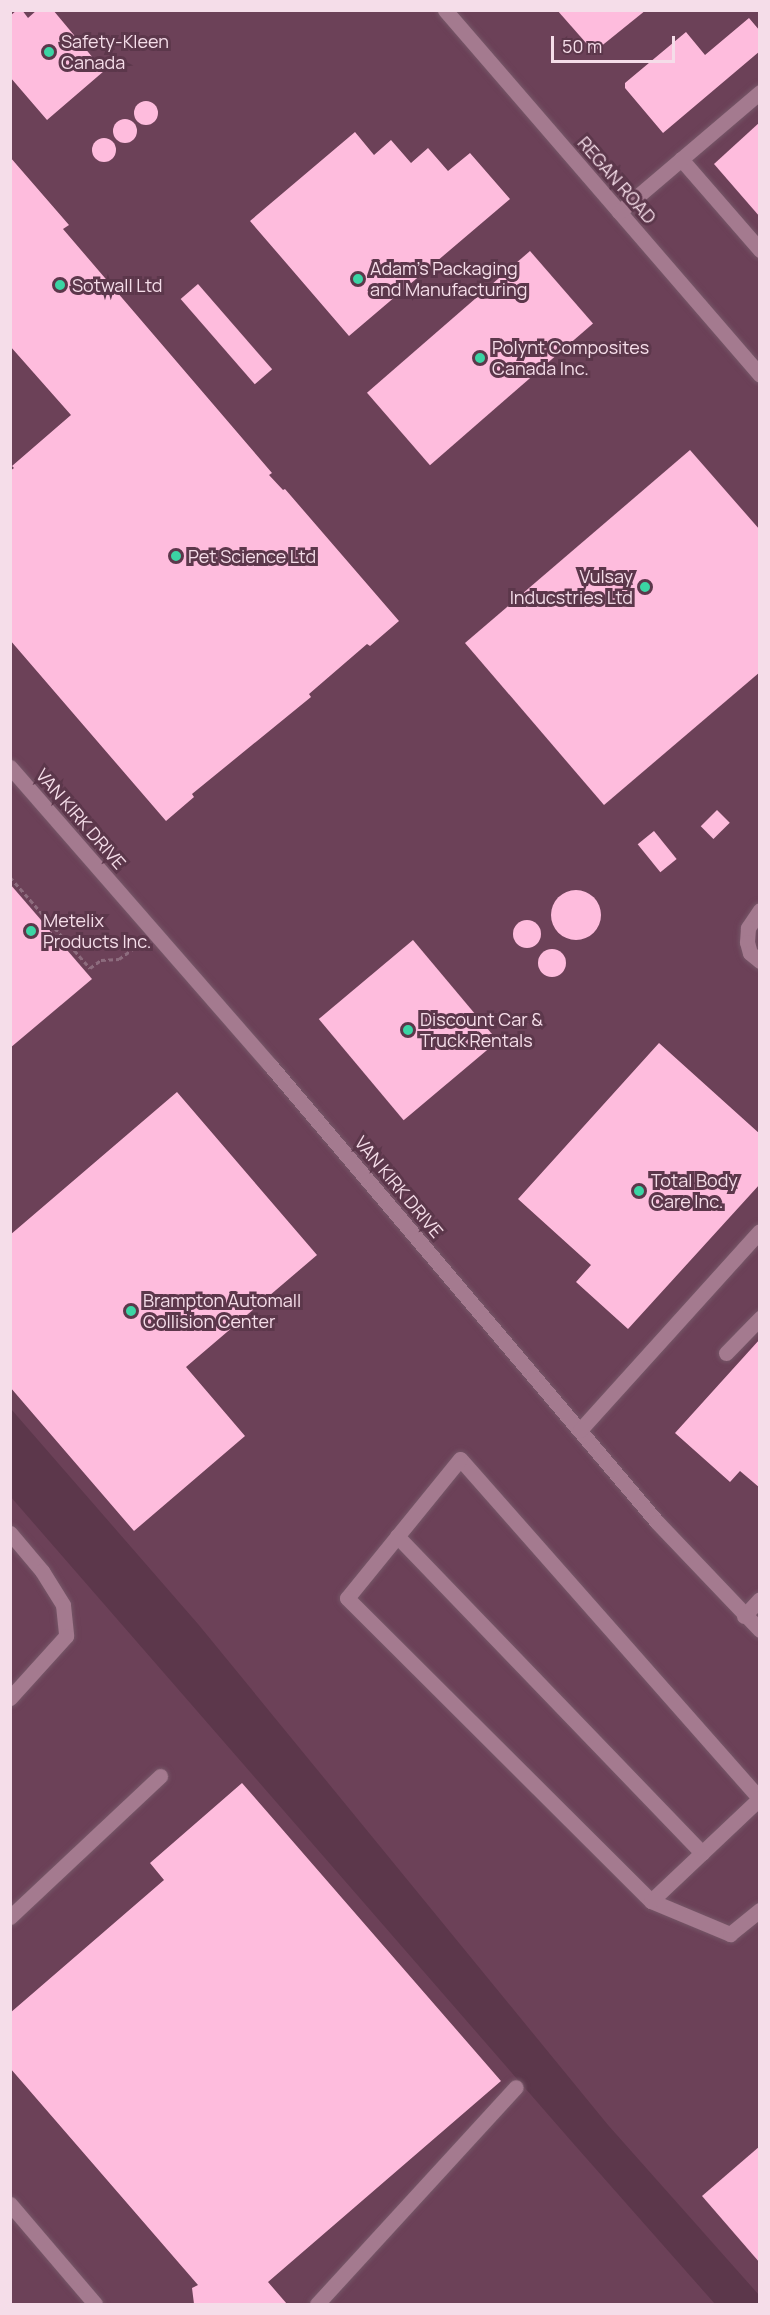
<!DOCTYPE html>
<html>
<head>
<meta charset="utf-8">
<style>
	body { margin:0 }
	#map { position:relative; width:770px; height:2315px; overflow:hidden; background:#5c374b; font-family:Manrope,sans-serif }
	div>[style] { position:absolute }
	.built>* { inset:0; background:#6c4158 }
	.building>* { inset:0; background:#febcdd; transform-origin:0 0 }
	.round { border-radius:50% }
	.path>* { height:3px; margin-top:-1.5px; transform-origin:0; background:repeating-linear-gradient(90deg,#8d6c7e 0 4.5px,transparent 0 7.5px) }
	.roads { filter:drop-shadow(0 0 2px #765768) drop-shadow(0 0 2px #765768) }
	.minor>* { height:15px; margin:-7.5px; padding:0 7.5px; transform-origin:7.5px; border-radius:7.5px; background:#a47a8f }
	.dots>* { width:16px; height:16px; translate:-50% -50%; box-sizing:border-box; border:3px solid #5c374b; border-radius:50% }
	span { translate:-50% -50%; white-space:nowrap; text-align:center; line-height:1.15; -webkit-text-stroke:6px #5c374b; paint-order:stroke }
	.poi-label { font-size:18px; color:#f5dde9 }
	.left { translate:0 -50%; text-align:left }
	.right { translate:-100% -50%; text-align:right }
	.street-label { font-size:18px; color:#f5dde9 }
	.frame { position:absolute; inset:0; border:12px solid #f5dde9; pointer-events:none }
	.scale { position:absolute; left:551px; top:36px; width:124px; height:27px; box-sizing:border-box; border:3px solid #f5dde9; border-top:0; padding-left:8px; font-size:18px; line-height:21px; white-space:nowrap; color:#f5dde9; -webkit-text-stroke:4px #5c374b; paint-order:stroke }
</style>
</head>
<body>
<div id="map">
	<div class="built">
		<div style="clip-path:polygon(10px 11px,759px 11px,759px 2295px,608px 2125px,198px 1624px,11px 1409px)"></div>
		<div style="clip-path:polygon(10px 1496px,572px 2142px,715px 2304px,11px 2304px)"></div>
	</div>
	<div class="building">
		<div style="clip-path:polygon(17px 10px,22px 10px,28px 18px,37px 10px,53px 10px,104px 71px,47px 120px,10px 77px,10px 16px)"></div>
		<div style="clip-path:polygon(557px 10px,646px 10px,594px 52px)"></div>
		<div style="clip-path:polygon(749px 18px,760px 31px,760px 51px,663px 133px,625px 88px,625px 83px,686px 32px,705px 55px)"></div>
		<div class="round" style="left:134px;top:101px;width:24px;height:24px"></div>
		<div class="round" style="left:113px;top:119px;width:24px;height:24px"></div>
		<div style="clip-path:polygon(760px 122px,760px 217px,714px 164px)"></div>
		<div style="clip-path:polygon(355px 132px,374px 155px,391px 140px,411px 163px,428px 148px,448px 171px,470px 153px,510px 199px,349px 336px,250px 221px)"></div>
		<div class="round" style="left:92px;top:138px;width:24px;height:24px"></div>
		<div style="clip-path:polygon(10px 157px,69px 225px,63px 229px,272px 473px,269px 475px,283px 490px,285px 489px,399px 621px,370px 646px,367px 644px,309px 694px,311px 697px,192px 794px,194px 797px,166px 821px,10px 640px,10px 471px,14px 468px,12px 466px,71px 415px,10px 346px)"></div>
		<div style="left:530px;top:251px;width:96px;height:216px;rotate:49deg"></div>
		<div style="left:198px;top:284px;width:113px;height:23px;rotate:49deg"></div>
		<div style="clip-path:polygon(690px 450px,760px 530px,760px 672px,604px 805px,465px 643px)"></div>
		<div style="left:717px;top:810px;width:18px;height:23px;rotate:45deg"></div>
		<div style="left:654px;top:831px;width:36px;height:21px;rotate:51deg"></div>
		<div style="clip-path:polygon(10px 884px,92px 979px,10px 1048px)"></div>
		<div class="round" style="left:551px;top:890px;width:50px;height:50px"></div>
		<div class="round" style="left:513px;top:920px;width:28px;height:28px"></div>
		<div style="left:413px;top:940px;width:132px;height:123px;rotate:50deg"></div>
		<div class="round" style="left:538px;top:949px;width:28px;height:28px"></div>
		<div style="clip-path:polygon(659px 1043px,760px 1134px,760px 1184px,628px 1329px,576px 1282px,591px 1265px,518px 1199px)"></div>
		<div style="clip-path:polygon(177px 1092px,317px 1255px,186px 1367px,245px 1436px,134px 1531px,10px 1387px,10px 1235px)"></div>
		<div style="clip-path:polygon(760px 1339px,760px 1488px,740px 1471px,730px 1482px,675px 1433px)"></div>
		<div style="clip-path:polygon(242px 1783px,501px 2081px,268px 2282px,287px 2304px,194px 2304px,192px 2288px,198px 2285px,10px 2068px,10px 2013px,164px 1880px,150px 1863px)"></div>
		<div style="clip-path:polygon(760px 2146px,760px 2263px,702px 2196px)"></div>
	</div>
	<div class="path">
		<div style="left:10px;top:877px;width:121px;rotate:48.7deg"></div>
		<div style="left:90px;top:968px;width:14px;rotate:-36deg"></div>
		<div style="left:101px;top:960px;width:18px;rotate:-3deg"></div>
		<div style="left:119px;top:959px;width:29px;rotate:-36deg"></div>
	</div>
	<div class="roads">
		<div class="minor">
			<div style="left:445px;top:10px;width:482px;rotate:49.2deg"></div>
			<div style="left:681px;top:159px;width:121px;rotate:49deg"></div>
			<div style="left:619px;top:212px;width:185px;rotate:-40.4deg"></div>
			<div style="left:10px;top:767px;width:395px;rotate:48.9deg"></div>
			<div style="left:270px;top:1065px;width:599px;rotate:49.74deg"></div>
			<div style="left:657px;top:1522px;width:149px;rotate:46.4deg"></div>
			<div style="left:760px;top:910px;width:22px;rotate:124deg"></div>
			<div style="left:748px;top:928px;width:14px;rotate:94deg"></div>
			<div style="left:747px;top:942px;width:11px;rotate:75deg"></div>
			<div style="left:750px;top:953px;width:13px;rotate:39deg"></div>
			<div style="left:726px;top:1353px;width:49px;rotate:-45.8deg"></div>
			<div style="left:580px;top:1430px;width:268px;rotate:-47.9deg"></div>
			<div style="left:10px;top:1533px;width:50px;rotate:49.9deg"></div>
			<div style="left:42px;top:1571px;width:40px;rotate:58deg"></div>
			<div style="left:63px;top:1605px;width:31px;rotate:84deg"></div>
			<div style="left:66px;top:1636px;width:84px;rotate:132.1deg"></div>
			<div style="left:397px;top:1536px;width:440px;rotate:46.1deg"></div>
			<div style="left:744px;top:1616px;width:23px;rotate:-47deg"></div>
			<div style="left:760px;top:1799px;width:453px;rotate:-131.4deg"></div>
			<div style="left:460px;top:1459px;width:179px;rotate:129.1deg"></div>
			<div style="left:347px;top:1598px;width:429px;rotate:44.9deg"></div>
			<div style="left:651px;top:1901px;width:86px;rotate:22.7deg"></div>
			<div style="left:730px;top:1934px;width:38px;rotate:-39deg"></div>
			<div style="left:651px;top:1901px;width:150px;rotate:-43.4deg"></div>
			<div style="left:10px;top:1917px;width:206px;rotate:-43.2deg"></div>
			<div style="left:10px;top:2204px;width:131px;rotate:49.6deg"></div>
			<div style="left:317px;top:2304px;width:294px;rotate:-47.5deg"></div>
		</div>
	</div>
	<div class="dots">
		<div style="left:49px;top:52px;background:#3bd4a4"></div>
		<div style="left:358px;top:279px;background:#3bd4a4"></div>
		<div style="left:60px;top:285px;background:#3bd4a4"></div>
		<div style="left:480px;top:358px;background:#3bd4a4"></div>
		<div style="left:176px;top:556px;background:#3bd4a4"></div>
		<div style="left:645px;top:587px;background:#3bd4a4"></div>
		<div style="left:31px;top:931px;background:#3bd4a4"></div>
		<div style="left:408px;top:1030px;background:#3bd4a4"></div>
		<div style="left:639px;top:1191px;background:#3bd4a4"></div>
		<div style="left:131px;top:1311px;background:#3bd4a4"></div>
	</div>
	<div class="poi-label">
		<span class="left" style="left:61px;top:52px">Safety-Kleen<br>Canada</span>
		<span class="left" style="left:370px;top:279px">Adam's Packaging<br>and Manufacturing</span>
		<span class="left" style="left:72px;top:285px">Sotwall Ltd</span>
		<span class="left" style="left:492px;top:358px">Polynt Composites<br>Canada Inc.</span>
		<span class="left" style="left:188px;top:556px">Pet Science Ltd</span>
		<span class="right" style="left:633px;top:587px">Vulsay<br>Inducstries Ltd</span>
		<span class="left" style="left:43px;top:931px">Metelix<br>Products Inc.</span>
		<span class="left" style="left:420px;top:1030px">Discount Car &amp;<br>Truck Rentals</span>
		<span class="left" style="left:651px;top:1191px">Total Body<br>Care Inc.</span>
		<span class="left" style="left:143px;top:1311px">Brampton Automall<br>Collision Center</span>
	</div>
	<div class="street-label">
		<span style="left:617px;top:180px;rotate:49deg">REGAN ROAD</span>
		<span style="left:81px;top:819px;rotate:49deg">VAN KIRK DRIVE</span>
		<span style="left:399px;top:1187px;rotate:50deg">VAN KIRK DRIVE</span>
	</div>
	<div class="frame"></div>
	<div class="scale">50 m</div>
</div>
</body>
</html>
